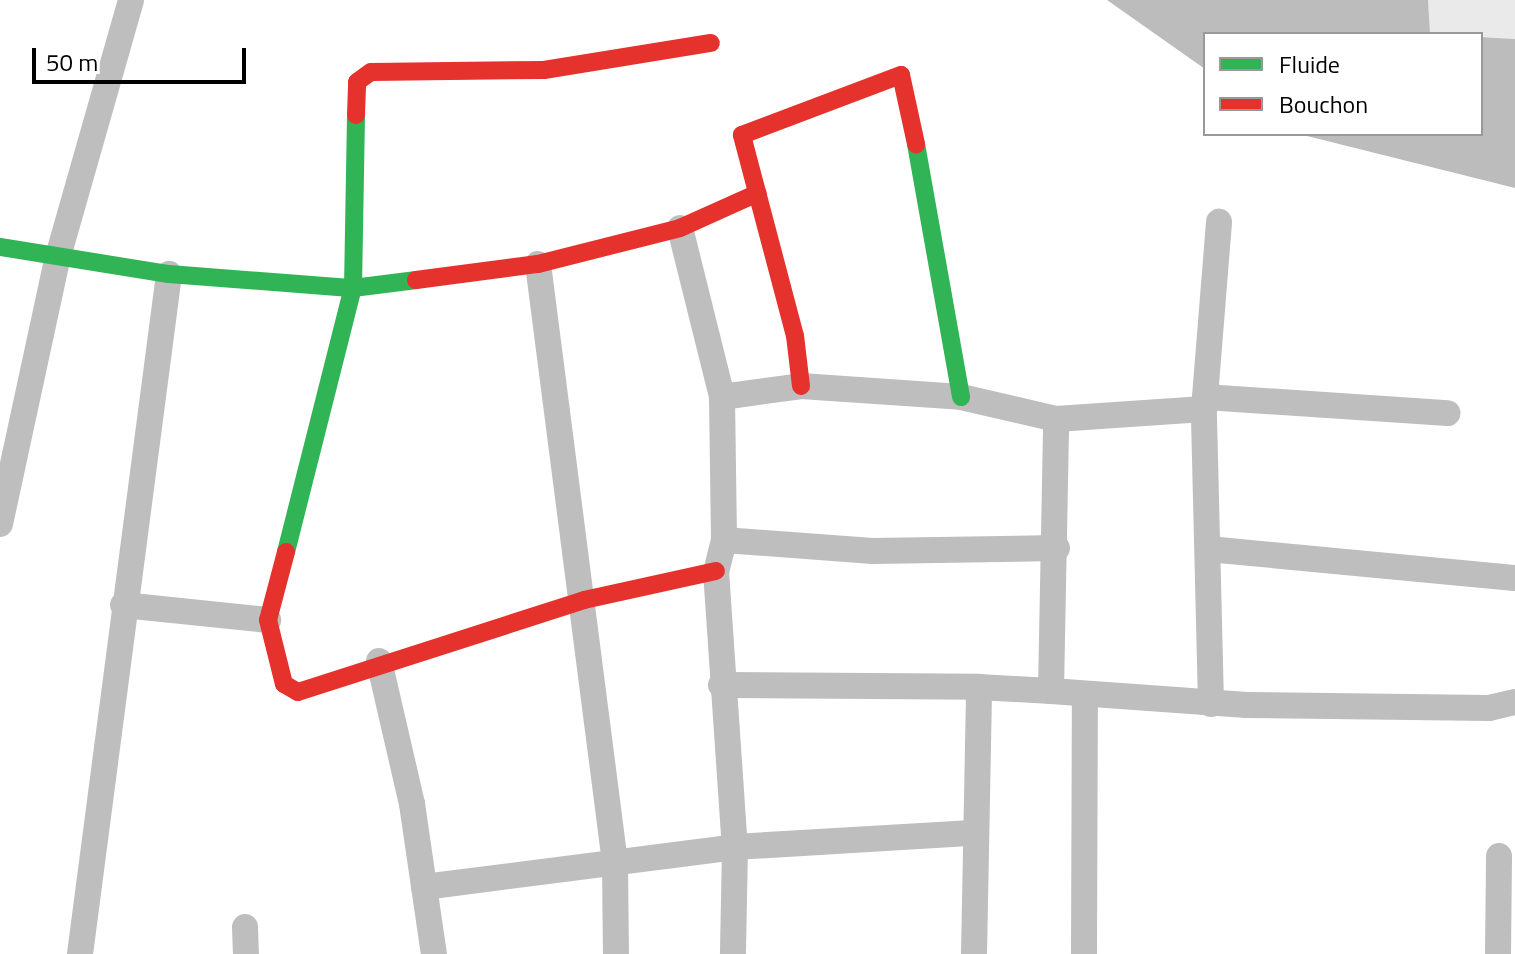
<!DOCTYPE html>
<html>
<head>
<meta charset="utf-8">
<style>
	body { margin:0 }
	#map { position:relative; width:1515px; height:954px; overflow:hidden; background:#fff; font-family:"Titillium Web",sans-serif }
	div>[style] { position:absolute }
	.green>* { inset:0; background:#eaeaea }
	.water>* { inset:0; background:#bcbcbc }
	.street>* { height:26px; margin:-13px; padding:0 13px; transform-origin:13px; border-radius:13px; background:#bebebe }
	.fast>* { height:18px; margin:-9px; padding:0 9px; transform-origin:9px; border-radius:9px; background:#30b455 }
	.jam>* { height:18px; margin:-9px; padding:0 9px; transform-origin:9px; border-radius:9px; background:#e5322d }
	span { translate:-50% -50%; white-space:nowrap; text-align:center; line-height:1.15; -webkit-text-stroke:6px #fff; paint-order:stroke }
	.legend { position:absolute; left:1203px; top:32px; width:280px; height:104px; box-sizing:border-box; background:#fff; border:2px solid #999; margin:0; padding:10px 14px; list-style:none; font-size:24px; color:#000 }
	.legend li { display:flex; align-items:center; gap:16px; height:40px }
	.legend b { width:40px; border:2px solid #999 }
	.scale { position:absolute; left:32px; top:48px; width:214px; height:36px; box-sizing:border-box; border:4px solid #000; border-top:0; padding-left:10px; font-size:24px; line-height:28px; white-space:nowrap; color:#000; -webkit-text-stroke:6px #fff; paint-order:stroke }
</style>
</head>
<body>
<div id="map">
	<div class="green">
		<div style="clip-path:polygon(1428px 0,1515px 0,1515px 39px,1430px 33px)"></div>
	</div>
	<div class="water">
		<div style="clip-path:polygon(1107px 0,1428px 0,1430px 33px,1438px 34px,1205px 34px,1205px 69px)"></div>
		<div style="clip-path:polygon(1481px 37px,1515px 39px,1515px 188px,1299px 134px,1481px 134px)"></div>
	</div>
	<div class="street">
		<div style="left:680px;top:228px;width:174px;rotate:76deg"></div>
		<div style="left:722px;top:397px;width:143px;rotate:89.2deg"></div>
		<div style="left:724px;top:540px;width:32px;rotate:104deg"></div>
		<div style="left:716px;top:571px;width:277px;rotate:86.1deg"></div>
		<div style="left:735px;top:847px;width:107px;rotate:91.1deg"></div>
		<div style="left:538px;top:264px;width:604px;rotate:82.67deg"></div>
		<div style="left:615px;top:863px;width:91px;rotate:89.4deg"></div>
		<div style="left:722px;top:397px;width:80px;rotate:-7.9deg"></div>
		<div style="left:801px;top:386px;width:160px;rotate:3.9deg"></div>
		<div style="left:961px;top:397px;width:98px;rotate:13deg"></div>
		<div style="left:1056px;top:419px;width:148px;rotate:-3.9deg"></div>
		<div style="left:1205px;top:397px;width:243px;rotate:3.8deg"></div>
		<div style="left:0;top:524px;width:270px;rotate:-77.8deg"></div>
		<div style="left:57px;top:260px;width:270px;rotate:-74.1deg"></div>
		<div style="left:724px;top:540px;width:149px;rotate:4.2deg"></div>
		<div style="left:873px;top:551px;width:184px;rotate:-0.9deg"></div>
		<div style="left:1208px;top:549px;width:308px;rotate:5.4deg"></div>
		<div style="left:123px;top:605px;width:146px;rotate:5.9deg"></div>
		<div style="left:379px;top:661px;width:147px;rotate:77deg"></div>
		<div style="left:412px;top:804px;width:152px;rotate:81.7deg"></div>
		<div style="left:721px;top:685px;width:258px;rotate:0.4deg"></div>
		<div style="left:1051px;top:691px;width:196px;rotate:4.1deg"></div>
		<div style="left:1247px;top:705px;width:242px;rotate:0.7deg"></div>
		<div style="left:1489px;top:708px;width:27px;rotate:-13deg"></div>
		<div style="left:1211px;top:704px;width:295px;rotate:-91.4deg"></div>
		<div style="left:1204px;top:409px;width:188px;rotate:-85.4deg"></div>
		<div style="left:424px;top:887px;width:314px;rotate:-7.3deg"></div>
		<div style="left:735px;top:847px;width:238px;rotate:-3.4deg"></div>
		<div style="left:245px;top:927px;width:27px;rotate:88deg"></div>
		<div style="left:80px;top:954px;width:686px;rotate:-82.54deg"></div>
		<div style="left:974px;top:954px;width:267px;rotate:-88.9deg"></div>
		<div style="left:979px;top:687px;width:72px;rotate:3.2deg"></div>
		<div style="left:1051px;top:691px;width:272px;rotate:-88.9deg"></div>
		<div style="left:1084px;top:954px;width:260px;rotate:-89.8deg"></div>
		<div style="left:1498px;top:954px;width:98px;rotate:-89.4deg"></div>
	</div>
	<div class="fast">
		<div style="left:916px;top:144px;width:257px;rotate:79.9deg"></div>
		<div style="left:0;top:247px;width:171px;rotate:9.1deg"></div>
		<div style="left:169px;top:274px;width:185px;rotate:4.4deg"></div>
		<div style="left:353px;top:288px;width:64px;rotate:-7.2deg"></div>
		<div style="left:286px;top:552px;width:272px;rotate:-75.8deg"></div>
		<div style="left:353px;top:288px;width:173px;rotate:-89deg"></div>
	</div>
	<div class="jam">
		<div style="left:356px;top:115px;width:33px;rotate:-88deg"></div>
		<div style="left:357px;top:82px;width:17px;rotate:-36deg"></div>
		<div style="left:371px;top:72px;width:173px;rotate:-0.7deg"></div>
		<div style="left:544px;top:70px;width:169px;rotate:-9.2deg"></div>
		<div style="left:416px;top:280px;width:123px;rotate:-7.5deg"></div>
		<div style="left:538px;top:264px;width:146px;rotate:-14.2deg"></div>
		<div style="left:680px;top:228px;width:85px;rotate:-24.2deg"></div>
		<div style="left:801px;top:386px;width:50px;rotate:-96.8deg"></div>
		<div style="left:795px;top:336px;width:208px;rotate:-104.8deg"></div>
		<div style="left:742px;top:135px;width:170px;rotate:-20.7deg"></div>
		<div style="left:901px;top:75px;width:71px;rotate:77.7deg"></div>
		<div style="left:286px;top:552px;width:70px;rotate:104.8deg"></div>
		<div style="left:268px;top:620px;width:66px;rotate:76deg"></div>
		<div style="left:284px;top:684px;width:16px;rotate:30deg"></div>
		<div style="left:298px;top:692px;width:300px;rotate:-17.8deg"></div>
		<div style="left:584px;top:600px;width:135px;rotate:-12.4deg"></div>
	</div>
	<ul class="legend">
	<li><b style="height:10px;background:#30b455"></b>Fluide</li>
	<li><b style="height:10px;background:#e5322d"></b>Bouchon</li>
	</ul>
	<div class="scale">50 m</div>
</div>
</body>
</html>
